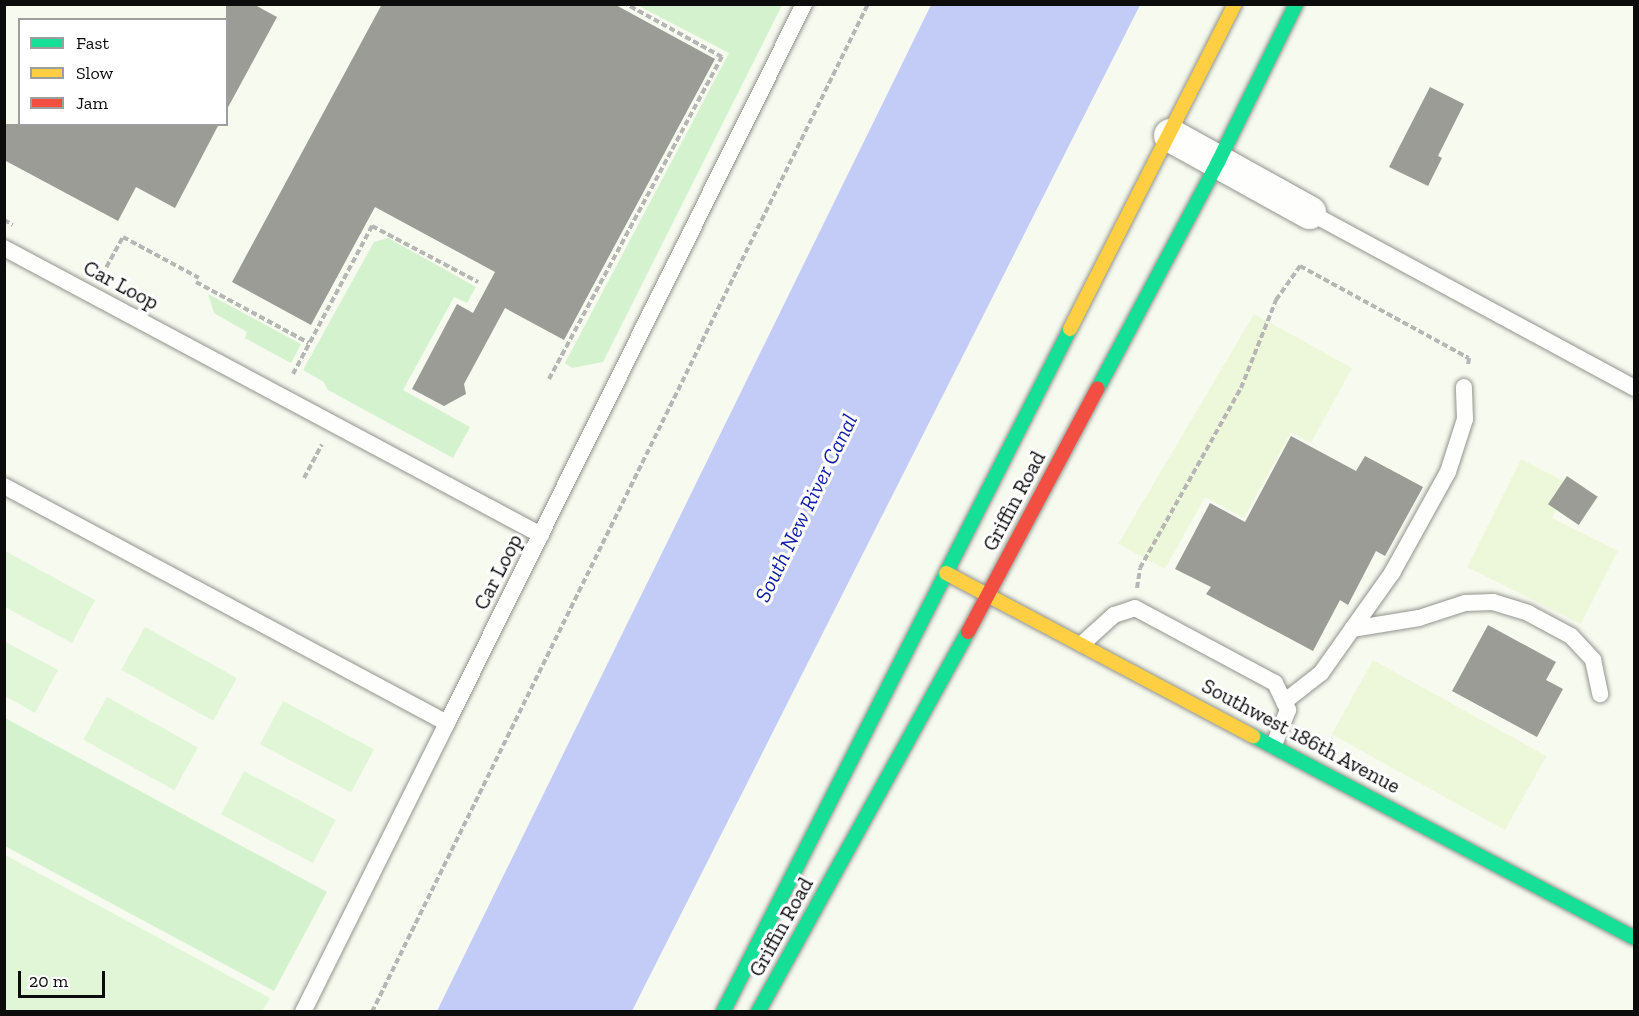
<!DOCTYPE html>
<html>
<head>
<meta charset="utf-8">
<style>
	body { margin:0 }
	#map { position:relative; width:1639px; height:1016px; overflow:hidden; background:#f7faef; font-family:"Zilla Slab",serif }
	div>[style] { position:absolute }
	.farmland>* { inset:0; background:#edf8da; transform-origin:0 0 }
	.green>* { inset:0; background:#d3f2cd }
	.pitch>* { inset:0; background:#e0f6d7; transform-origin:0 0 }
	.water>* { inset:0; background:#c2ccf7 }
	.building>* { inset:0; background:#9b9c95; transform-origin:0 0 }
	.path>* { height:4px; margin-top:-2px; transform-origin:0; background:repeating-linear-gradient(90deg,#b6b7b5 0 6px,transparent 0 9px) }
	.roads { filter:drop-shadow(0 0 2px #92938e) drop-shadow(0 0 2px #92938e) }
	.lane>* { height:16px; margin:-8px; padding:0 8px; transform-origin:8px; border-radius:8px; background:#fefefd }
	.street>* { height:33px; margin:-16.5px; padding:0 16.5px; transform-origin:16.5px; border-radius:16.5px; background:#fefefd }
	.fast>* { height:14px; margin:-7px; padding:0 7px; transform-origin:7px; border-radius:7px; background:#16e098 }
	.slow>* { height:14px; margin:-7px; padding:0 7px; transform-origin:7px; border-radius:7px; background:#ffcf43 }
	.jam>* { height:14px; margin:-7px; padding:0 7px; transform-origin:7px; border-radius:7px; background:#f24e42 }
	span { translate:-50% -50%; white-space:nowrap; text-align:center; line-height:1.15; -webkit-text-stroke:6px #fff; paint-order:stroke }
	.street-label { font-size:21px; color:#0c0c0c }
	.water-label { font-size:22px; color:#0d1da5; font-style:italic }
	.frame { position:absolute; inset:0; border:6px solid #0c0c0c; pointer-events:none }
	.legend { position:absolute; left:18px; top:18px; width:210px; height:108px; box-sizing:border-box; background:#fff; border:2px solid #9e9e9e; margin:0; padding:8px 10px; list-style:none; font-size:18px; color:#0c0c0c }
	.legend li { display:flex; align-items:center; gap:12px; height:30px }
	.legend b { width:30px; border:2px solid #9e9e9e }
	.scale { position:absolute; left:18px; top:971px; width:87px; height:27px; box-sizing:border-box; border:3px solid #0c0c0c; border-top:0; padding-left:8px; font-size:18px; line-height:21px; white-space:nowrap; color:#0c0c0c; -webkit-text-stroke:4px #fff; paint-order:stroke }
</style>
</head>
<body>
<div id="map">
	<div class="farmland">
		<div style="clip-path:polygon(1254px 314px,1352px 368px,1311px 443px,1291px 432px,1244px 518px,1205px 497px,1165px 569px,1118px 544px)"></div>
		<div style="clip-path:polygon(1521px 459px,1569px 484px,1552px 518px,1618px 551px,1581px 624px,1467px 567px)"></div>
		<div style="left:1373px;top:660px;width:198px;height:85px;rotate:29deg"></div>
	</div>
	<div class="green">
		<div style="clip-path:polygon(637px 5px,782px 5px,603px 362px,572px 368px,565px 363px,729px 53px)"></div>
		<div style="clip-path:polygon(388px 238px,476px 287px,467px 303px,454px 297px,403px 390px,470px 427px,453px 458px,328px 390px,324px 382px,303px 370px,374px 242px)"></div>
		<div style="clip-path:polygon(208px 294px,301px 344px,291px 363px,245px 338px,247px 332px,214px 313px)"></div>
		<div style="clip-path:polygon(5px 718px,327px 892px,274px 991px,5px 846px)"></div>
	</div>
	<div class="pitch">
		<div style="clip-path:polygon(5px 551px,95px 600px,72px 643px,5px 607px)"></div>
		<div style="left:145px;top:627px;width:105px;height:49px;rotate:29deg"></div>
		<div style="clip-path:polygon(4px 641px,58px 670px,35px 713px,5px 696px)"></div>
		<div style="left:107px;top:697px;width:104px;height:49px;rotate:29deg"></div>
		<div style="left:283px;top:701px;width:103px;height:49px;rotate:28deg"></div>
		<div style="left:244px;top:771px;width:104px;height:49px;rotate:28deg"></div>
		<div style="clip-path:polygon(5px 855px,270px 998px,262px 1011px,5px 1011px)"></div>
	</div>
	<div class="water">
		<div style="clip-path:polygon(931px 5px,1140px 5px,632px 1011px,437px 1011px)"></div>
	</div>
	<div class="building">
		<div style="clip-path:polygon(226px 4px,253px 4px,277px 17px,226px 111px)"></div>
		<div style="clip-path:polygon(382px 4px,614px 4px,715px 59px,564px 340px,505px 308px,464px 384px,466px 394px,444px 406px,412px 389px,457px 304px,473px 313px,495px 272px,375px 207px,311px 325px,232px 282px)"></div>
		<div style="clip-path:polygon(1430px 87px,1464px 104px,1438px 156px,1442px 158px,1428px 186px,1389px 167px)"></div>
		<div style="clip-path:polygon(4px 124px,219px 124px,175px 208px,136px 187px,118px 221px,4px 160px)"></div>
		<div style="clip-path:polygon(1291px 436px,1356px 471px,1365px 456px,1423px 487px,1385px 556px,1376px 551px,1348px 605px,1340px 600px,1313px 651px,1206px 594px,1211px 587px,1175px 569px,1210px 503px,1245px 522px)"></div>
		<div style="left:1567px;top:476px;width:37px;height:34px;rotate:34deg"></div>
		<div style="clip-path:polygon(1488px 625px,1556px 662px,1546px 680px,1563px 689px,1537px 737px,1452px 691px)"></div>
	</div>
	<div class="path">
		<div style="left:4px;top:220px;width:10px;rotate:29deg"></div>
		<div style="left:102px;top:275px;width:43px;rotate:-61.1deg"></div>
		<div style="left:123px;top:237px;width:86px;rotate:28.3deg"></div>
		<div style="left:196px;top:282px;width:128px;rotate:28.4deg"></div>
		<div style="left:293px;top:374px;width:168px;rotate:-61.9deg"></div>
		<div style="left:372px;top:226px;width:120px;rotate:27.8deg"></div>
		<div style="left:549px;top:379px;width:366px;rotate:-61.8deg"></div>
		<div style="left:722px;top:57px;width:110px;rotate:-151.1deg"></div>
		<div style="left:304px;top:478px;width:38px;rotate:-62deg"></div>
		<div style="left:1137px;top:588px;width:20px;rotate:-81deg"></div>
		<div style="left:1140px;top:568px;width:206px;rotate:-60.7deg"></div>
		<div style="left:1241px;top:388px;width:95px;rotate:-68.3deg"></div>
		<div style="left:1276px;top:300px;width:42px;rotate:-54.8deg"></div>
		<div style="left:1300px;top:266px;width:192px;rotate:28.6deg"></div>
		<div style="left:1469px;top:358px;width:7px;rotate:98deg"></div>
		<div style="left:372px;top:1012px;width:1123px;rotate:-63.8deg"></div>
	</div>
	<div class="roads">
		<div class="lane">
			<div style="left:1309px;top:212px;width:370px;rotate:28.4deg"></div>
			<div style="left:4px;top:248px;width:609px;rotate:28.12deg"></div>
			<div style="left:4px;top:486px;width:502px;rotate:28.15deg"></div>
			<div style="left:447px;top:723px;width:803px;rotate:-63.59deg"></div>
			<div style="left:1352px;top:629px;width:68px;rotate:-9.3deg"></div>
			<div style="left:1419px;top:618px;width:48px;rotate:-18.1deg"></div>
			<div style="left:1465px;top:603px;width:28px;rotate:-2deg"></div>
			<div style="left:1493px;top:602px;width:37px;rotate:17deg"></div>
			<div style="left:1528px;top:613px;width:49px;rotate:28.1deg"></div>
			<div style="left:1571px;top:636px;width:33px;rotate:47deg"></div>
			<div style="left:1593px;top:660px;width:35px;rotate:78deg"></div>
			<div style="left:1082px;top:644px;width:43px;rotate:-42.2deg"></div>
			<div style="left:1114px;top:615px;width:22px;rotate:-18deg"></div>
			<div style="left:1135px;top:608px;width:159px;rotate:28.2deg"></div>
			<div style="left:1275px;top:683px;width:30px;rotate:64deg"></div>
			<div style="left:1288px;top:710px;width:38px;rotate:112deg"></div>
			<div style="left:1284px;top:702px;width:47px;rotate:-38.1deg"></div>
			<div style="left:1321px;top:673px;width:123px;rotate:-54.6deg"></div>
			<div style="left:1392px;top:573px;width:115px;rotate:-61deg"></div>
			<div style="left:1448px;top:472px;width:56px;rotate:-72.2deg"></div>
			<div style="left:1465px;top:419px;width:32px;rotate:-92deg"></div>
			<div style="left:303px;top:1012px;width:323px;rotate:-63.5deg"></div>
		</div>
		<div class="street">
			<div style="left:1170px;top:135px;width:159px;rotate:29deg"></div>
		</div>
		<div class="fast">
			<div style="left:1098px;top:388px;width:256px;rotate:-62deg"></div>
			<div style="left:1218px;top:162px;width:176px;rotate:-63.7deg"></div>
			<div style="left:1253px;top:736px;width:431px;rotate:27.9deg"></div>
			<div style="left:723px;top:1012px;width:766px;rotate:-63.07deg"></div>
			<div style="left:758px;top:1012px;width:434px;rotate:-61.1deg"></div>
		</div>
		<div class="slow">
			<div style="left:1070px;top:329px;width:364px;rotate:-63.1deg"></div>
			<div style="left:946px;top:573px;width:348px;rotate:28deg"></div>
		</div>
		<div class="jam">
			<div style="left:968px;top:632px;width:276px;rotate:-62deg"></div>
		</div>
	</div>
	<div class="street-label">
		<span style="left:121px;top:285px;rotate:28deg">Car Loop</span>
		<span style="left:1014px;top:501px;rotate:-62deg">Griffin Road</span>
		<span style="left:498px;top:572px;rotate:-63deg">Car Loop</span>
		<span style="left:1301px;top:736px;rotate:28deg">Southwest 186th Avenue</span>
		<span style="left:781px;top:927px;rotate:-61deg">Griffin Road</span>
	</div>
	<div class="water-label">
		<span style="left:806px;top:508px;rotate:-64deg">South New River Canal</span>
	</div>
	<div class="frame"></div>
	<ul class="legend">
	<li><b style="height:8px;background:#16e098"></b>Fast</li>
	<li><b style="height:8px;background:#ffcf43"></b>Slow</li>
	<li><b style="height:8px;background:#f24e42"></b>Jam</li>
	</ul>
	<div class="scale">20 m</div>
</div>
</body>
</html>
